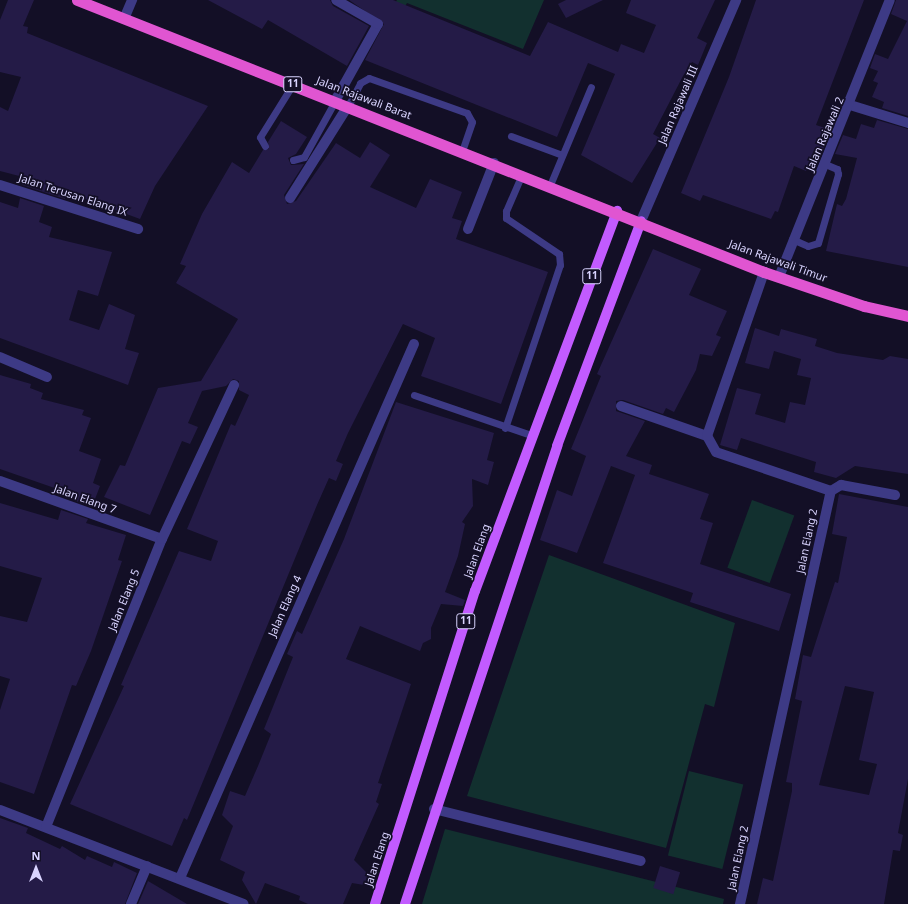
<!DOCTYPE html>
<html>
<head>
<meta charset="utf-8">
<style>
	body { margin:0 }
	#map { position:relative; width:908px; height:904px; overflow:hidden; background:#130f26; font-family:"Noto Sans",sans-serif }
	div>[style] { position:absolute }
	.green>* { inset:0; background:#12302f; transform-origin:0 0 }
	.building>* { inset:0; background:#241b47; transform-origin:0 0 }
	.service>* { height:7px; margin:-3.5px; padding:0 3.5px; transform-origin:3.5px; border-radius:3.5px; background:#3d3a85 }
	.minor>* { height:10px; margin:-5px; padding:0 5px; transform-origin:5px; border-radius:5px; background:#3d3a85 }
	.primary>* { height:10px; margin:-5px; padding:0 5px; transform-origin:5px; border-radius:5px; background:#c25bff }
	.trunk>* { height:11px; margin:-5.5px; padding:0 5.5px; transform-origin:5.5px; border-radius:5.5px; background:#e055d1 }
	span { translate:-50% -50%; white-space:nowrap; text-align:center; line-height:1.15; -webkit-text-stroke:3.5px #130f26; paint-order:stroke }
	.shield-label span { padding:1px 3px; background:#130f26; border:1px solid; border-radius:3px; -webkit-text-stroke-width:0 }
	.shield-label { font-size:10px; color:#d9d4ff; font-weight:700 }
	.street-label { font-size:11px; color:#d9d4ff }
	.north { position:absolute; left:16px; top:848px; width:40px; height:40px; -webkit-text-stroke:3px #130f26; paint-order:stroke; rotate:0deg; font-size:11px; font-weight:700; line-height:16px; text-align:center; color:#d9d4ff }
	.north::after { content:''; display:block; margin:auto; width:14px; height:18px; background:#d9d4ff; clip-path:polygon(50% 0,100% 100%,50% 72%,0 100%) }
</style>
</head>
<body>
<div id="map">
	<div class="green">
		<div style="clip-path:polygon(397px 0,544px 0,523px 49px,407px 3px,396px 21px,387px 17px)"></div>
		<div style="left:752px;top:500px;width:45px;height:72px;rotate:20deg"></div>
		<div style="clip-path:polygon(549px 555px,735px 623px,714px 707px,705px 704px,666px 848px,467px 796px)"></div>
		<div style="left:689px;top:771px;width:56px;height:87px;rotate:14deg"></div>
		<div style="clip-path:polygon(445px 829px,724px 899px,723px 904px,422px 904px)"></div>
	</div>
	<div class="building">
		<div style="clip-path:polygon(8px 0,34px 0,23px 26px,28px 27px,27px 33px,208px 106px,155px 186px,140px 219px,67px 192px,65px 199px,22px 185px,23px 177px,0 171px,0 107px,8px 111px,21px 77px,0 72px,0 20px)"></div>
		<div style="clip-path:polygon(208px 0,330px 0,333px 6px,369px 26px,347px 66px,268px 20px,262px 29px)"></div>
		<div style="clip-path:polygon(349px 0,393px 0,530px 56px,548px 22px,618px 52px,621px 44px,644px 53px,656px 25px,626px 13px,631px 0,715px 0,697px 38px,707px 43px,698px 65px,692px 62px,683px 76px,653px 134px,660px 138px,632px 183px,581px 155px,615px 74px,588px 63px,557px 137px,365px 60px,384px 24px)"></div>
		<div style="clip-path:polygon(566px 0,603px 0,566px 18px,558px 4px)"></div>
		<div style="clip-path:polygon(756px 0,864px 0,816px 125px,831px 130px,822px 152px,814px 151px,806px 171px,794px 166px,778px 212px,775px 211px,771px 219px,703px 195px,700px 201px,681px 193px,729px 77px)"></div>
		<div style="clip-path:polygon(896px 0,908px 0,908px 116px,882px 108px,884px 102px,872px 97px,878px 83px,873px 81px,878px 71px,870px 68px,875px 54px,888px 59px,907px 21px,891px 14px)"></div>
		<div style="clip-path:polygon(877px 120px,908px 129px,908px 267px,826px 251px,837px 204px,842px 206px,846px 199px,857px 158px,835px 154px,843px 135px,856px 139px,861px 124px,874px 128px)"></div>
		<div style="clip-path:polygon(281px 121px,307px 137px,296px 154px,288px 158px,291px 165px,304px 164px,284px 195px,287px 204px,296px 201px,336px 143px,360px 158px,370px 142px,390px 155px,370px 187px,416px 208px,430px 179px,462px 192px,452px 218px,462px 221px,456px 239px,548px 272px,501px 404px,421px 376px,435px 338px,403px 324px,348px 433px,336px 461px,343px 464px,336px 481px,329px 478px,317px 505px,187px 820px,184px 818px,172px 846px,70px 804px,124px 686px,121px 685px,179px 551px,211px 561px,218px 541px,187px 529px,231px 424px,235px 426px,249px 395px,239px 390px,239px 381px,233px 379px,226px 386px,202px 391px,188px 423px,198px 427px,190px 444px,182px 441px,150px 515px,104px 497px,120px 465px,125px 466px,158px 388px,201px 381px,238px 319px,176px 283px,186px 266px,180px 264px,202px 214px,232px 162px,249px 173px,263px 150px,269px 149px,268px 142px)"></div>
		<div style="clip-path:polygon(20px 198px,44px 206px,39px 222px,52px 227px,49px 237px,112px 252px,98px 296px,78px 290px,69px 320px,99px 330px,109px 304px,135px 315px,125px 349px,139px 353px,128px 385px,0 338px,0 202px,18px 208px)"></div>
		<div style="clip-path:polygon(653px 249px,701px 269px,689px 295px,727px 311px,716px 335px,721px 337px,712px 356px,700px 354px,696px 370px,674px 412px,666px 408px,663px 414px,623px 400px,616px 401px,616px 411px,645px 421px,626px 456px,652px 465px,649px 474px,709px 494px,700px 519px,713px 523px,700px 564px,791px 594px,779px 631px,690px 602px,693px 593px,603px 563px,635px 475px,611px 466px,577px 553px,540px 540px,557px 490px,572px 496px,586px 456px,571px 449px,601px 376px,597px 374px)"></div>
		<div style="clip-path:polygon(755px 328px,779px 336px,781px 329px,817px 339px,815px 346px,837px 353px,883px 360px,890px 356px,908px 359px,908px 474px,855px 466px,836px 478px,814px 472px,816px 462px,741px 438px,737px 450px,720px 445px,737px 388px,761px 394px,755px 414px,785px 423px,790px 402px,805px 405px,811px 378px,797px 375px,801px 359px,774px 351px,769px 369px,745px 363px)"></div>
		<div style="clip-path:polygon(0 375px,31px 384px,30px 388px,43px 393px,41px 399px,84px 410px,82px 415px,91px 418px,79px 451px,101px 459px,93px 483px,100px 486px,92px 507px,65px 497px,66px 492px,0 469px)"></div>
		<div style="clip-path:polygon(396px 402px,494px 433px,487px 460px,494px 462px,488px 485px,472px 479px,473px 506px,462px 522px,465px 524px,458px 556px,445px 592px,465px 600px,463px 606px,441px 604px,431px 628px,431px 639px,423px 643px,420px 651px,360px 626px,346px 659px,411px 684px,378px 783px,382px 784px,376px 802px,379px 804px,354px 860px,368px 874px,364px 885px,352px 883px,343px 904px,308px 904px,299px 900px,300px 896px,265px 883px,256px 904px,242px 880px,245px 872px,220px 860px,233px 826px,222px 815px,230px 791px,245px 796px,258px 766px,271px 734px,264px 729px,293px 657px,287px 654px,297px 631px,302px 634px,344px 539px)"></div>
		<div style="clip-path:polygon(evenodd,839px 494px,908px 507px,908px 779px,898px 833px,903px 835px,900px 851px,893px 850px,884px 904px,757px 904px,763px 878px,773px 881px,792px 791px,792px 783px,786px 782px,802px 701px,795px 699px,803px 655px,811px 657px,835px 582px,838px 583px,847px 537px,832px 534px,839px 494px,845px 686px,874px 692px,859px 760px,877px 764px,869px 795px,819px 785px,845px 686px)"></div>
		<div style="clip-path:polygon(0 503px,58px 520px,61px 510px,88px 519px,86px 523px,126px 535px,118px 560px,122px 561px,91px 651px,76px 686px,72px 685px,34px 794px,0 782px,0 710px,10px 679px,0 676px,0 616px,27px 622px,42px 578px,0 566px)"></div>
		<div style="clip-path:polygon(0 818px,28px 828px,26px 833px,60px 849px,62px 846px,85px 860px,87px 856px,112px 867px,114px 862px,137px 873px,125px 904px,0 904px)"></div>
		<div style="left:660px;top:866px;width:21px;height:23px;rotate:17deg"></div>
		<div style="clip-path:polygon(148px 881px,187px 904px,138px 904px)"></div>
	</div>
	<div class="service">
		<div style="left:348px;top:106px;width:26px;rotate:-62deg"></div>
		<div style="left:360px;top:83px;width:10px;rotate:-29deg"></div>
		<div style="left:369px;top:78px;width:104px;rotate:19.7deg"></div>
		<div style="left:467px;top:113px;width:10px;rotate:61deg"></div>
		<div style="left:472px;top:122px;width:31px;rotate:109deg"></div>
		<div style="left:511px;top:136px;width:54px;rotate:20.4deg"></div>
		<div style="left:265px;top:146px;width:10px;rotate:-119deg"></div>
		<div style="left:260px;top:137px;width:62px;rotate:-58.1deg"></div>
		<div style="left:293px;top:160px;width:11px;rotate:-15deg"></div>
		<div style="left:304px;top:157px;width:64px;rotate:-61deg"></div>
		<div style="left:550px;top:185px;width:106px;rotate:-67.3deg"></div>
		<div style="left:792px;top:239px;width:17px;rotate:24deg"></div>
		<div style="left:808px;top:246px;width:10px;rotate:-17deg"></div>
		<div style="left:818px;top:243px;width:72px;rotate:-73.8deg"></div>
		<div style="left:838px;top:174px;width:5px;rotate:-101deg"></div>
		<div style="left:837px;top:169px;width:13px;rotate:-157deg"></div>
		<div style="left:414px;top:395px;width:124px;rotate:18.9deg"></div>
		<div style="left:505px;top:428px;width:172px;rotate:-71.4deg"></div>
		<div style="left:560px;top:265px;width:11px;rotate:-95deg"></div>
		<div style="left:559px;top:254px;width:64px;rotate:-145.8deg"></div>
		<div style="left:506px;top:218px;width:7px;rotate:-90deg"></div>
		<div style="left:506px;top:211px;width:40px;rotate:-66.6deg"></div>
	</div>
	<div class="minor">
		<div style="left:124px;top:19px;width:21px;rotate:-67deg"></div>
		<div style="left:335px;top:101px;width:88px;rotate:-60.8deg"></div>
		<div style="left:378px;top:24px;width:48px;rotate:-150.3deg"></div>
		<div style="left:850px;top:105px;width:61px;rotate:17.2deg"></div>
		<div style="left:0;top:185px;width:145px;rotate:17.7deg"></div>
		<div style="left:290px;top:198px;width:109px;rotate:-57.8deg"></div>
		<div style="left:641px;top:221px;width:241px;rotate:-66.7deg"></div>
		<div style="left:468px;top:229px;width:71px;rotate:-68.5deg"></div>
		<div style="left:779px;top:277px;width:298px;rotate:-68.2deg"></div>
		<div style="left:0;top:357px;width:51px;rotate:23.1deg"></div>
		<div style="left:621px;top:406px;width:91px;rotate:19.2deg"></div>
		<div style="left:0;top:481px;width:172px;rotate:19.7deg"></div>
		<div style="left:831px;top:491px;width:12px;rotate:-31deg"></div>
		<div style="left:841px;top:485px;width:55px;rotate:10.5deg"></div>
		<div style="left:434px;top:809px;width:213px;rotate:14.1deg"></div>
		<div style="left:0;top:810px;width:261px;rotate:21.1deg"></div>
		<div style="left:46px;top:827px;width:310px;rotate:-68.1deg"></div>
		<div style="left:162px;top:539px;width:170px;rotate:-64.9deg"></div>
		<div style="left:180px;top:878px;width:583px;rotate:-66.34deg"></div>
		<div style="left:131px;top:904px;width:41px;rotate:-67.2deg"></div>
		<div style="left:740px;top:904px;width:423px;rotate:-77.6deg"></div>
		<div style="left:831px;top:491px;width:121px;rotate:-161.3deg"></div>
		<div style="left:716px;top:452px;width:18px;rotate:-119deg"></div>
		<div style="left:707px;top:436px;width:174px;rotate:-70.8deg"></div>
	</div>
	<div class="primary">
		<div style="left:375px;top:904px;width:329px;rotate:-72.3deg"></div>
		<div style="left:475px;top:591px;width:406px;rotate:-69.5deg"></div>
		<div style="left:405px;top:904px;width:483px;rotate:-71.6deg"></div>
		<div style="left:557px;top:446px;width:240px;rotate:-69.5deg"></div>
	</div>
	<div class="trunk">
		<div style="left:77px;top:0;width:739px;rotate:21.6deg"></div>
		<div style="left:764px;top:272px;width:106px;rotate:18.8deg"></div>
		<div style="left:864px;top:306px;width:45px;rotate:12.8deg"></div>
	</div>
	<div class="shield-label">
		<span style="left:293px;top:84px">11</span>
		<span style="left:592px;top:276px">11</span>
		<span style="left:466px;top:621px">11</span>
	</div>
	<div class="street-label">
		<span style="left:364px;top:98px;rotate:21deg">Jalan Rajawali Barat</span>
		<span style="left:678px;top:105px;rotate:-67deg">Jalan Rajawali III</span>
		<span style="left:825px;top:134px;rotate:-67deg">Jalan Rajawali 2</span>
		<span style="left:73px;top:195px;rotate:18deg">Jalan Terusan Elang IX</span>
		<span style="left:778px;top:261px;rotate:20deg">Jalan Rajawali Timur</span>
		<span style="left:85px;top:499px;rotate:20deg">Jalan Elang 7</span>
		<span style="left:807px;top:541px;rotate:-78deg">Jalan Elang 2</span>
		<span style="left:477px;top:551px;rotate:-70deg">Jalan Elang</span>
		<span style="left:124px;top:600px;rotate:-68deg">Jalan Elang 5</span>
		<span style="left:285px;top:606px;rotate:-66deg">Jalan Elang 4</span>
		<span style="left:738px;top:858px;rotate:-78deg">Jalan Elang 2</span>
		<span style="left:377px;top:859px;rotate:-72deg">Jalan Elang</span>
	</div>
	<div class="north">N</div>
</div>
</body>
</html>
